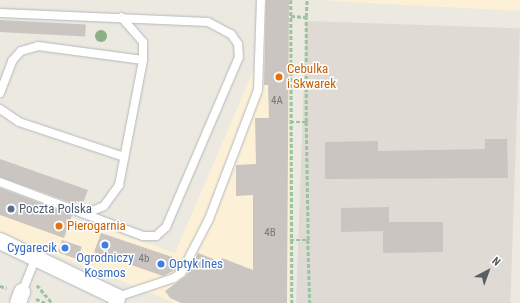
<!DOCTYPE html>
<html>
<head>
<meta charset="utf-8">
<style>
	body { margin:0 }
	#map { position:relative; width:520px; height:303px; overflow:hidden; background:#ece9e1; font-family:"Roboto Condensed",sans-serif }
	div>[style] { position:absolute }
	.commercial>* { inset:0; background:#fcf0d7 }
	.education>* { inset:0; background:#dfdad3; transform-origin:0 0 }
	.building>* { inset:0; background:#cac5c1; transform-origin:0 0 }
	.path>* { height:2.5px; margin-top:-1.25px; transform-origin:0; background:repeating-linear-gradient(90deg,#98c4a0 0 4px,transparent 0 6px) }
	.roads { filter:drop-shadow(0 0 1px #b4b8bc) drop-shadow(0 0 1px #b4b8bc) }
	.service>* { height:8px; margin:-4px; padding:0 4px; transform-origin:4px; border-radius:4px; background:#fff }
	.minor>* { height:16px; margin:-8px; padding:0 8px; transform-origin:8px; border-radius:8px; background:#fff }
	.trees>* { width:12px; height:12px; margin:-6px; border-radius:50%; background:#8bb184 }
	.dots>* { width:11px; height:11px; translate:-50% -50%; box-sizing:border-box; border:2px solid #fff; border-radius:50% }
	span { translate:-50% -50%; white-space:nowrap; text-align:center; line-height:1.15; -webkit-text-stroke:3px #fff; paint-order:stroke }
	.number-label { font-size:11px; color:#76787a }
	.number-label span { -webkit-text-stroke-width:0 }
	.food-label { font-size:13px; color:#c56008 }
	.left { translate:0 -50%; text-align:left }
	.service-label { font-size:13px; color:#4e5e75 }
	.shop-label { font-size:13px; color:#366cbe }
	.right { translate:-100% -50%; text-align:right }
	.north { position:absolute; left:468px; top:251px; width:40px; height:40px; -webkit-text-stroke:3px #fff; paint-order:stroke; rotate:41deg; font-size:11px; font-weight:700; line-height:16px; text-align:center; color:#5a5e62 }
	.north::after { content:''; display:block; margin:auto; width:14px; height:18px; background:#5a5e62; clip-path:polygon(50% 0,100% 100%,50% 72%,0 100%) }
</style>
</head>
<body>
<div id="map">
	<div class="commercial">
		<div style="clip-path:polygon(257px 0,289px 0,289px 303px,175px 303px,0 232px,0 192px,175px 253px,256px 65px)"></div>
		<div style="clip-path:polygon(329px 0,520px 0,520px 11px,330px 1px)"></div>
	</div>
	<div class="education">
		<div style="left:306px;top:21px;width:214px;height:282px;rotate:2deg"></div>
	</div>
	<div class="building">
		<div style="clip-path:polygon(266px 0,289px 0,287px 303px,181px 303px,170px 298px,165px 291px,186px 276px,198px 253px,221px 262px,222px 258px,253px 270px,253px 195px,236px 196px,236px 165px,256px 164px,255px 118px,269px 118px,268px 85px,264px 85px)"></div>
		<div style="left:0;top:20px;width:86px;height:12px;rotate:3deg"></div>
		<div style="clip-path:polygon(485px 139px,507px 139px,508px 178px,325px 179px,325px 142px,378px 141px,378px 151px,485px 149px)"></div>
		<div style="clip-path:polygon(0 159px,88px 190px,83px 203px,76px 201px,75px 204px,0 177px)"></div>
		<div style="clip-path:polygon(0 188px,72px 215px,64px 238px,0 215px)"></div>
		<div style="clip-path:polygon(389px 207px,389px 222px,443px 222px,443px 252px,383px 253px,383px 231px,341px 232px,341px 208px)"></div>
		<div style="clip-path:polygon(101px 233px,116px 238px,181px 260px,177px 269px,163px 276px,94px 252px)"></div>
		<div style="left:62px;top:240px;width:21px;height:13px;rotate:19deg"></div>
	</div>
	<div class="path">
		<div style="left:291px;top:0;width:303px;rotate:89.8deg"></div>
		<div style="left:291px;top:16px;width:15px;rotate:4deg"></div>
		<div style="left:306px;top:17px;width:17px;rotate:-87deg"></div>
		<div style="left:290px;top:122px;width:16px"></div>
		<div style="left:306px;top:122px;width:105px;rotate:-90deg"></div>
		<div style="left:290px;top:240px;width:18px"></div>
		<div style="left:308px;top:240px;width:118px;rotate:-91deg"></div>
		<div style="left:308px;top:240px;width:63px;rotate:88.2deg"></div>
		<div style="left:37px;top:285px;width:23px;rotate:50deg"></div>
		<div style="left:0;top:286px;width:7px;rotate:16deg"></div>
		<div style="left:36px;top:299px;width:11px;rotate:22deg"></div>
	</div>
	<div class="roads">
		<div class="service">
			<div style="left:0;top:13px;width:208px;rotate:2.5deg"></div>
			<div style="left:208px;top:22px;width:26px;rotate:28deg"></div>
			<div style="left:231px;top:34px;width:12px;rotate:55deg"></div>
			<div style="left:238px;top:44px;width:13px;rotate:86deg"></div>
			<div style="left:239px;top:57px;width:185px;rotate:113.2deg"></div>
			<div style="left:166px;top:227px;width:13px;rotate:138deg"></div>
			<div style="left:156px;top:236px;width:13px;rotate:180deg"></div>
			<div style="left:143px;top:236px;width:153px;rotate:-159.3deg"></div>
			<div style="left:0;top:93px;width:34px;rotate:-69deg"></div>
			<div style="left:12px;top:61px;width:13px;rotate:-48deg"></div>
			<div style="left:21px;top:51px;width:18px;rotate:-16deg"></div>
			<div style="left:38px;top:46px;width:106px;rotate:7.6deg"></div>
			<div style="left:0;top:109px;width:23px;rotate:34deg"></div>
			<div style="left:19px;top:122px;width:111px;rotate:18.4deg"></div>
			<div style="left:87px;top:213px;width:18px;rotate:-22deg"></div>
			<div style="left:104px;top:206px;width:26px;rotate:-54deg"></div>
			<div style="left:119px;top:185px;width:127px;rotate:-79.1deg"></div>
			<div style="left:143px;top:60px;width:18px;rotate:-90deg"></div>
			<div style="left:143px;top:42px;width:33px;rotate:-131deg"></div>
			<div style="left:22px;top:292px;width:38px;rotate:-68deg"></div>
			<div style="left:117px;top:297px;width:60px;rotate:-18.4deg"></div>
			<div style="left:174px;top:278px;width:9px;rotate:-36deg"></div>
			<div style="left:181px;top:273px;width:61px;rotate:-62.6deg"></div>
			<div style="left:209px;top:219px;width:138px;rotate:-69.2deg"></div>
			<div style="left:258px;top:90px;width:90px;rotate:-88.1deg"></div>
		</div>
		<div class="minor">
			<div style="left:0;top:241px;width:130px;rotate:25.6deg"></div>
			<div style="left:117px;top:297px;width:6px;rotate:99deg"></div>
			<div style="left:18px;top:303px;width:12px;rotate:-70deg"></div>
		</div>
	</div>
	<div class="trees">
		<div style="left:101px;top:36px"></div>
	</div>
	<div class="dots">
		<div style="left:279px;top:77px;background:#e8710a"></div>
		<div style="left:11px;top:209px;background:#5c6f8a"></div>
		<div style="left:59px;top:226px;background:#e8710a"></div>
		<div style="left:105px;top:245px;background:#3f7fe0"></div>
		<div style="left:65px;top:248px;background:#3f7fe0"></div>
		<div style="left:161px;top:264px;background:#3f7fe0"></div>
	</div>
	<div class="number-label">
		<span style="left:277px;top:101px">4A</span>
		<span style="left:270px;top:233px">4B</span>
		<span style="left:144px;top:259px">4b</span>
	</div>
	<div class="food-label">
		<span class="left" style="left:287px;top:77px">Cebulka<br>i Skwarek</span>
		<span class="left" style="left:67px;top:226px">Pierogarnia</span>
	</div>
	<div class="service-label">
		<span class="left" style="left:19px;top:209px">Poczta Polska</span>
	</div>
	<div class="shop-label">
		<span class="right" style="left:57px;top:248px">Cygarecik</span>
		<span style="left:105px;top:266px">Ogrodniczy<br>Kosmos</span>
		<span class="left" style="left:169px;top:264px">Optyk Ines</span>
	</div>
	<div class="north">N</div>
</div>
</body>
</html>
